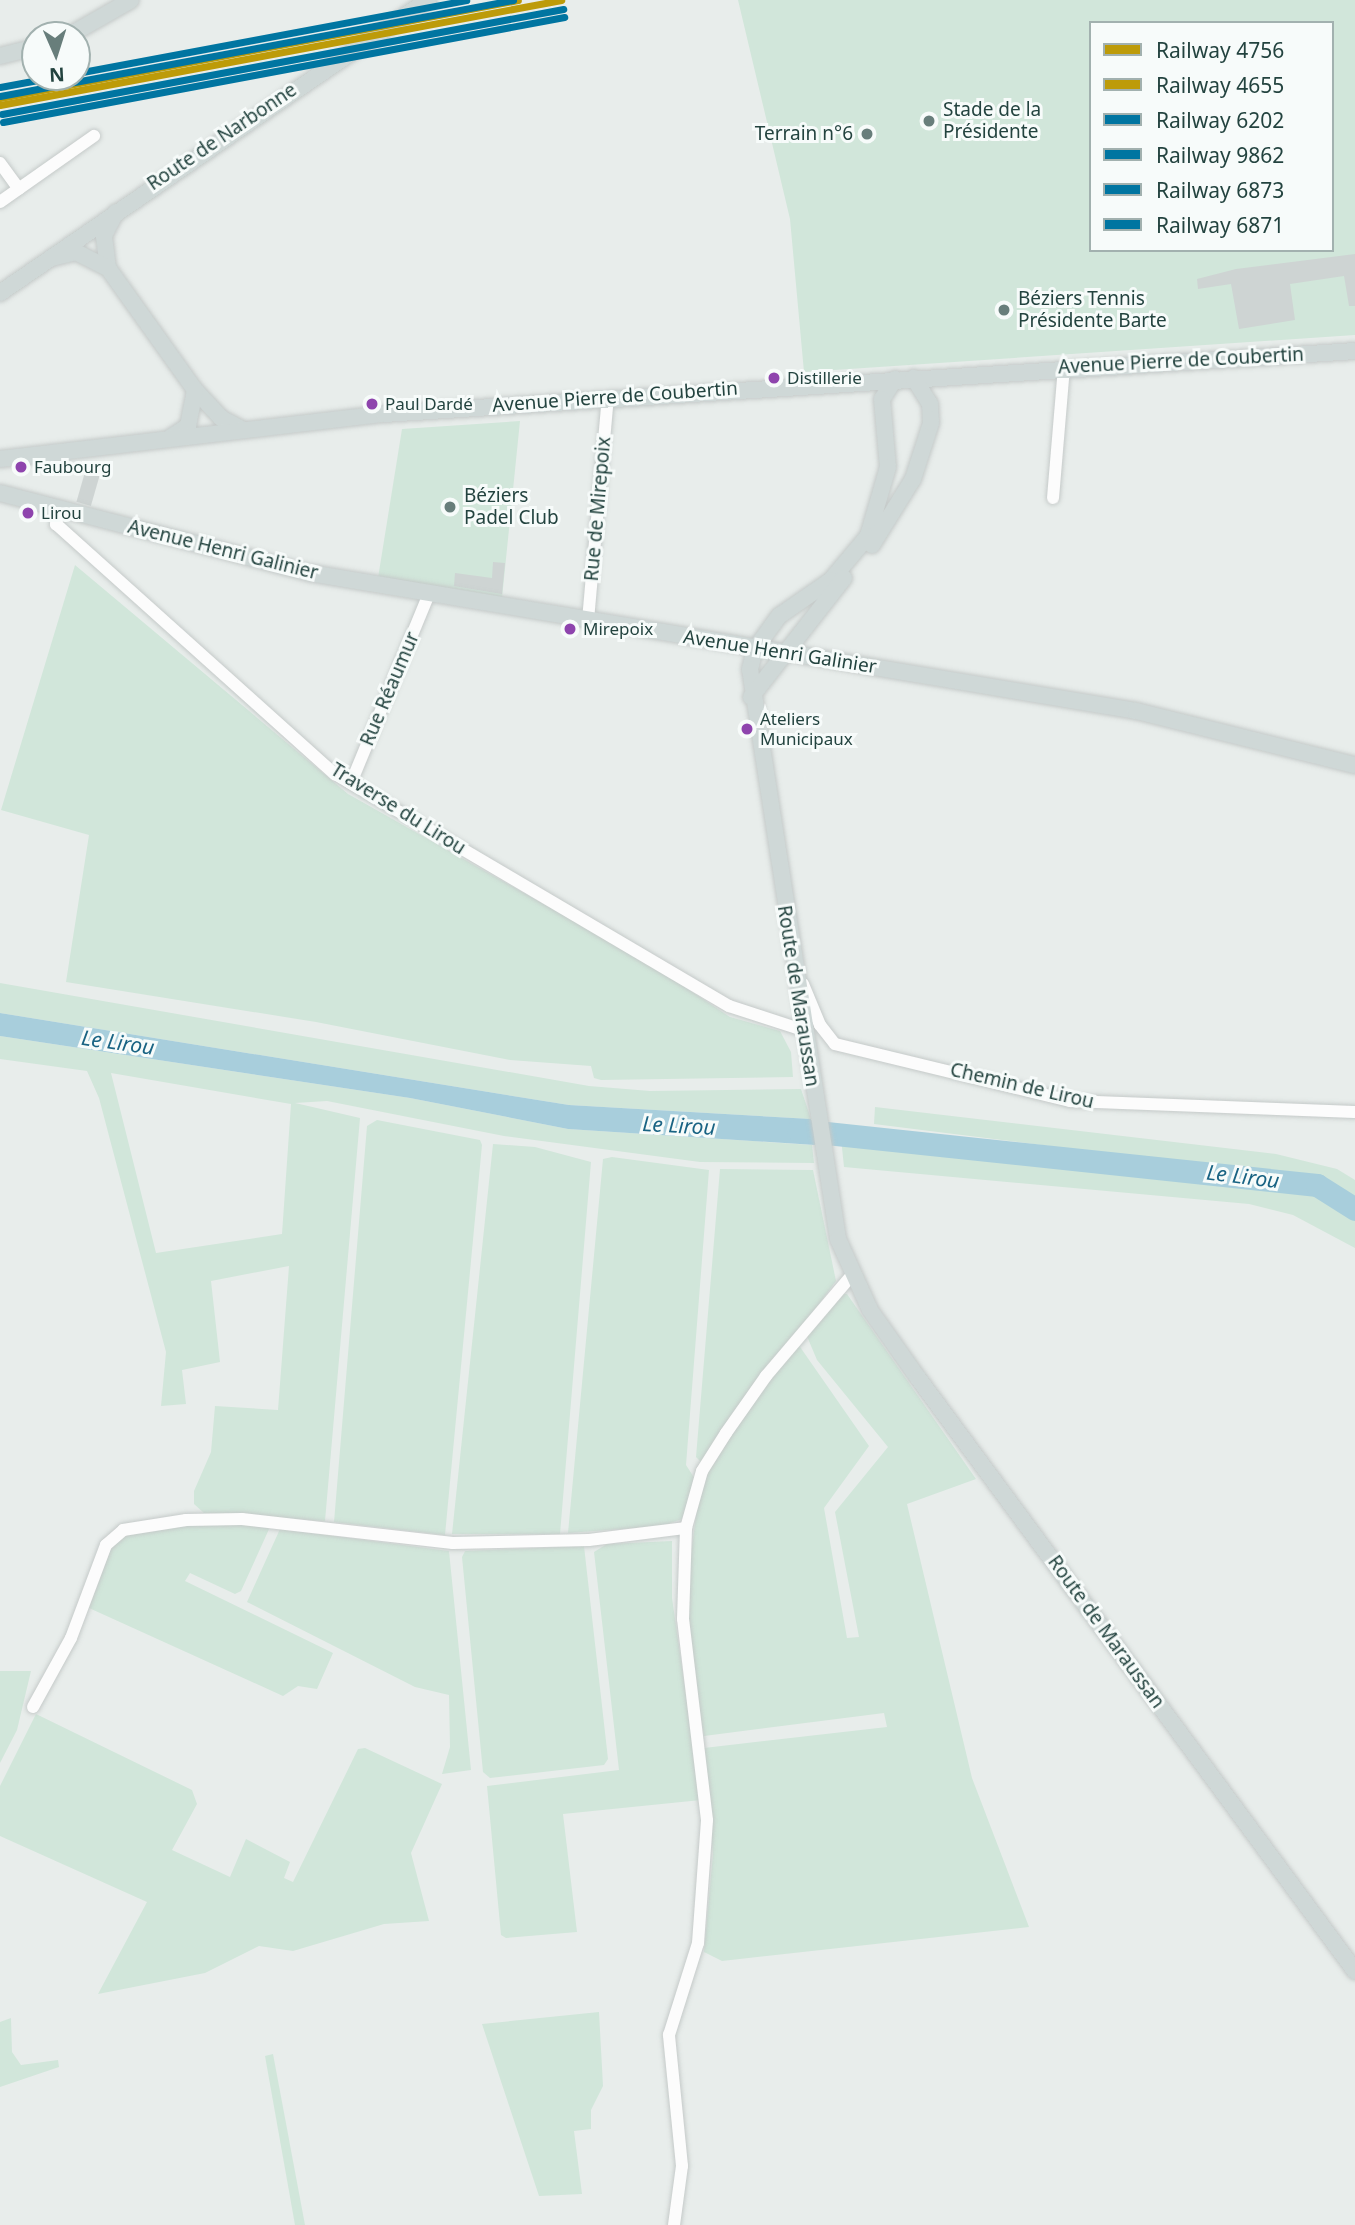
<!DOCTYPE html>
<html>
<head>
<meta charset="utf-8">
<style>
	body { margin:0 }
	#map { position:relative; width:1355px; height:2225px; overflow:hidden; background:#e8edeb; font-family:"Noto Sans",sans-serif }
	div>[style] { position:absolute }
	.green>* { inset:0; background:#d1e6da }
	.water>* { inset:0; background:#a8cedc }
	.river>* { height:23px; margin:-11.5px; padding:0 11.5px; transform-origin:11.5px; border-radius:11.5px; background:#a8cedc }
	.building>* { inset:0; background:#ced4d3; transform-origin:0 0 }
	.roads { filter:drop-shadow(0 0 2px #c5cac9) drop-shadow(0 0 2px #c5cac9) }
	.minor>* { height:12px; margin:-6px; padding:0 6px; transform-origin:6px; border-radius:6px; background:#fcfcfc }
	.major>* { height:16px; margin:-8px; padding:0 8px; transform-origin:8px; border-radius:8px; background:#cfd8d7 }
	.rail-1>* { height:7px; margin:-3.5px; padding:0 3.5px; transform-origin:3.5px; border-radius:3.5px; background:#bd9b09 }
	.rail-2>* { height:7px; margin:-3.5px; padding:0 3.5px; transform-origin:3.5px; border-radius:3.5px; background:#bd9b09 }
	.rail-3>* { height:7px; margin:-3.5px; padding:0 3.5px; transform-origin:3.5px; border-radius:3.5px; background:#0075a1 }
	.rail-4>* { height:7px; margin:-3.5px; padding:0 3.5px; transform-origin:3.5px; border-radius:3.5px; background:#0075a1 }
	.rail-5>* { height:7px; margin:-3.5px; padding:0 3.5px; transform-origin:3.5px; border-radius:3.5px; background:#0075a1 }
	.rail-6>* { height:7px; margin:-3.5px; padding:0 3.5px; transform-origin:3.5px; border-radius:3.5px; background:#0075a1 }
	.dots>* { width:19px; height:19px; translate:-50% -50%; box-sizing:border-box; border:4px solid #f7fbfa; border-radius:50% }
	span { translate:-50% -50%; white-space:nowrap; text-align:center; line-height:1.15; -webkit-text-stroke:6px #f7fbfa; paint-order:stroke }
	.bus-label { font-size:17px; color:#23433f }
	.left { translate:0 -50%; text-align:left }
	.poi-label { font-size:19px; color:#23433f }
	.right { translate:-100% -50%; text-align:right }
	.street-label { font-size:19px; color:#23433f }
	.water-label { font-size:21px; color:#196383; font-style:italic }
	.legend { position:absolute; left:1089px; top:21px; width:245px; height:231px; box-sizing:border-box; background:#f7fbfa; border:2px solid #a2b1af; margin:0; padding:9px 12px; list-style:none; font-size:21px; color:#23433f }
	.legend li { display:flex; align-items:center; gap:14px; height:35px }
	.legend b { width:35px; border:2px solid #a2b1af }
	.north { position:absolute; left:21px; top:21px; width:70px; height:70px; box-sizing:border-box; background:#f7fbfa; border:2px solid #a2b1af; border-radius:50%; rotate:177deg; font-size:19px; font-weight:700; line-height:28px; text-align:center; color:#23433f }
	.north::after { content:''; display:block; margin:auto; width:24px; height:32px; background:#687e7b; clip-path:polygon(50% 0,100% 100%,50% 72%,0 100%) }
</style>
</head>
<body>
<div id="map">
	<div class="green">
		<div style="clip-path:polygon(evenodd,738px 0,1355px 0,1355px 335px,804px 372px,790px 219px,738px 0,1091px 23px,1332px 23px,1332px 250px,1091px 250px,1091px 23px)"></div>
		<div style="clip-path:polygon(520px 421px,502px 598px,378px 578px,402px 429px)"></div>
		<div style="clip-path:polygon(75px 565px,348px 794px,650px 964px,730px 1017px,780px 1031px,791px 1052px,793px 1077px,601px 1080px,594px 1078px,591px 1066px,510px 1060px,316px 1022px,66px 982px,89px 835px,1px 810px)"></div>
		<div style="clip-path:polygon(0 983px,589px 1086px,650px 1091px,801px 1089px,811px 1119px,569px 1105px,0 1013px)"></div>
		<div style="clip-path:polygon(evenodd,0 1036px,410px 1098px,568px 1129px,812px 1145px,814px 1163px,700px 1162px,504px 1136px,327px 1101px,295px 1103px,360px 1118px,325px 1521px,204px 1513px,194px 1504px,194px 1491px,211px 1452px,215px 1406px,278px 1410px,289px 1266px,211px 1281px,220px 1362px,182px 1370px,186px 1404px,161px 1406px,166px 1352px,99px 1098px,87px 1071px,0 1059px,0 1036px,111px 1073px,291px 1104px,282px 1234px,156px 1253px,111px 1073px)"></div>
		<div style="clip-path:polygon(875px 1107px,1276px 1154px,1337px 1169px,1355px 1180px,1355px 1248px,1293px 1215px,1249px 1204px,844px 1167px,841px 1138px,1049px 1158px,1050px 1146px,874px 1124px)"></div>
		<div style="clip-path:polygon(377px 1120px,480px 1140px,482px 1145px,445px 1535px,334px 1522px,367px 1126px)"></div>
		<div style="clip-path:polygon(493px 1144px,535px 1147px,591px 1162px,560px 1534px,452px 1534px)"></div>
		<div style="clip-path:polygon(612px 1157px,709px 1170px,686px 1465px,695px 1479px,682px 1519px,662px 1526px,568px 1533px,603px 1159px)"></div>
		<div style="clip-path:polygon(720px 1169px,813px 1170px,836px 1281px,701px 1462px,696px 1457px)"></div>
		<div style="clip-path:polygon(840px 1294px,847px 1294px,976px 1479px,907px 1504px,972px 1778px,1029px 1927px,722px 1961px,704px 1952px,713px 1854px,704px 1748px,887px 1727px,884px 1713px,704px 1736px,690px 1658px,688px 1580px,698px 1499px,709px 1471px,764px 1384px,798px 1344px,869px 1446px,824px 1508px,847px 1638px,859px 1637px,835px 1512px,888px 1447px,817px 1360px,806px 1334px)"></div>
		<div style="clip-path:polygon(195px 1522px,270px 1527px,241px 1591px,235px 1594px,190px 1573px,185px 1581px,333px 1653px,317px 1689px,298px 1686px,283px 1696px,89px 1608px,116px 1535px)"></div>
		<div style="clip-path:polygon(280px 1529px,449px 1551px,471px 1770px,442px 1774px,450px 1747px,449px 1695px,415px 1687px,247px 1602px)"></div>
		<div style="clip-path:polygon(672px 1541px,672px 1598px,701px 1800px,563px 1814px,577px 1932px,506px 1938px,501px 1935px,487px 1786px,619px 1770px,594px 1552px,607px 1544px)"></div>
		<div style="clip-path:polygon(584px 1546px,608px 1759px,604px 1765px,490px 1778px,483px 1772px,462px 1557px,465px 1551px)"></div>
		<div style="clip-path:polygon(0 1671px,31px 1671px,17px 1730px,0 1763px)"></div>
		<div style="clip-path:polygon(36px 1714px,192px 1790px,197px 1804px,172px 1850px,230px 1877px,246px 1839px,290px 1862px,284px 1878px,293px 1882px,358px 1749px,365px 1748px,442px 1784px,411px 1853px,429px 1921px,384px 1924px,293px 1951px,259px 1946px,205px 1973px,98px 1994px,147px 1902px,0 1836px,0 1786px)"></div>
		<div style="clip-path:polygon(599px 2012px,603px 2086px,591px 2110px,591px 2129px,574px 2131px,582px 2194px,539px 2196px,482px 2024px)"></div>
		<div style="clip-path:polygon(11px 2018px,12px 2052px,21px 2065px,58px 2060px,59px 2067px,0 2087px,0 2022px)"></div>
		<div style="clip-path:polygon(273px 2054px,305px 2225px,295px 2225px,265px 2056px)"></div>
	</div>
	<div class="water">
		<div style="clip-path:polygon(0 1013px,569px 1105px,811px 1119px,815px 1145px,568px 1129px,410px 1098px,0 1036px)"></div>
	</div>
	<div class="river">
		<div style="left:798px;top:1130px;width:522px;rotate:6.05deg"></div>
		<div style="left:1317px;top:1185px;width:45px;rotate:32.3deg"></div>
	</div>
	<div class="building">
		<div style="clip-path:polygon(1355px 254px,1355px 306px,1349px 306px,1344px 276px,1290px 284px,1295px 320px,1239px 329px,1231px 284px,1198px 289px,1197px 279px,1236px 269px)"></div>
		<div style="left:85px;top:472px;width:15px;height:31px;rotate:16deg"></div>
		<div style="clip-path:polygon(493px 562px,505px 563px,502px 594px,454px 586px,455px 573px,492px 578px)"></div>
	</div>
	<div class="roads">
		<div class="minor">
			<div style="left:0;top:163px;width:32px;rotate:54deg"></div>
			<div style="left:0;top:202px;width:115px;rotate:-35.1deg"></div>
			<div style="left:1053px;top:498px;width:130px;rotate:-85.2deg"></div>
			<div style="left:60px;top:509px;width:16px;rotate:105deg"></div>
			<div style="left:56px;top:524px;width:375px;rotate:41.9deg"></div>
			<div style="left:335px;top:774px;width:457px;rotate:30.5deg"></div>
			<div style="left:729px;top:1006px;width:78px;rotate:18deg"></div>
			<div style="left:588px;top:620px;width:223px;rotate:-84.9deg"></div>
			<div style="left:351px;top:783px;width:204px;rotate:-67.6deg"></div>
			<div style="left:803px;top:984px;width:44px;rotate:67.5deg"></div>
			<div style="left:820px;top:1025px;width:24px;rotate:52deg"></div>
			<div style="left:835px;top:1044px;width:242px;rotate:13.6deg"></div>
			<div style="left:1070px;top:1101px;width:285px;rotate:2.2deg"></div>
			<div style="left:33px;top:1707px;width:79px;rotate:-61.2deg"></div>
			<div style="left:71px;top:1638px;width:99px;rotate:-69.4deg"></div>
			<div style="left:106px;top:1545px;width:23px;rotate:-41deg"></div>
			<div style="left:123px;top:1530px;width:64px;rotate:-9deg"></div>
			<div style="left:186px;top:1520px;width:56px;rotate:-1deg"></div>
			<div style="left:242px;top:1519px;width:212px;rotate:6.5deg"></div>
			<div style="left:453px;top:1543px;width:136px;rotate:-1.3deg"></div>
			<div style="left:589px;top:1540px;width:98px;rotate:-7.1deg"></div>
			<div style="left:686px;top:1528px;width:59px;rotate:-74.3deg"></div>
			<div style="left:702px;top:1471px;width:45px;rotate:-57.7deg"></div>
			<div style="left:726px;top:1433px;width:70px;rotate:-54.9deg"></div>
			<div style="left:766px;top:1376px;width:133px;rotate:-49.6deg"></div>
			<div style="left:674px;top:2225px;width:60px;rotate:-82.3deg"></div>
			<div style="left:682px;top:2166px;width:132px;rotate:-95.7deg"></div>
			<div style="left:669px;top:2035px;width:96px;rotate:-72.5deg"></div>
			<div style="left:698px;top:1943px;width:123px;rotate:-85.8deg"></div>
			<div style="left:707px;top:1820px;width:202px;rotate:-96.8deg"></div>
			<div style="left:683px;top:1619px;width:91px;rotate:-88.1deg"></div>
		</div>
		<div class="major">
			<div style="left:70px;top:35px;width:70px;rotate:-29.8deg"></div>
			<div style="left:0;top:56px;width:36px;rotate:-14deg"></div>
			<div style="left:116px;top:212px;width:27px;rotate:117deg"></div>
			<div style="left:104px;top:236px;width:32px;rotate:83deg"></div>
			<div style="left:108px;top:268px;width:150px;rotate:54.5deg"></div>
			<div style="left:195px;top:390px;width:38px;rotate:47deg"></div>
			<div style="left:221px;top:418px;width:24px;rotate:28deg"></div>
			<div style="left:52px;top:258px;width:25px;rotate:-14deg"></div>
			<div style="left:76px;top:252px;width:36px;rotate:27deg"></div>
			<div style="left:0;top:293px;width:519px;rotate:-34.39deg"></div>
			<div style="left:895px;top:379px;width:24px;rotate:123deg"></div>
			<div style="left:882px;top:399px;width:68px;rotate:85deg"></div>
			<div style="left:888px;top:467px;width:72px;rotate:106.2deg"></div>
			<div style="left:868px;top:536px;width:57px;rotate:130.1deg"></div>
			<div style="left:831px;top:580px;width:63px;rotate:145.3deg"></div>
			<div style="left:779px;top:616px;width:41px;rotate:126deg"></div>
			<div style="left:755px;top:649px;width:21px;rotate:104deg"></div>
			<div style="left:750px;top:669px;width:577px;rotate:81.22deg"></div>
			<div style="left:838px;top:1239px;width:78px;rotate:65.7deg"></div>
			<div style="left:870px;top:1310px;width:83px;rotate:54.8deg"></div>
			<div style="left:918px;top:1378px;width:737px;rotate:53.61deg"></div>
			<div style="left:171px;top:437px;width:20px;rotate:-33deg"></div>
			<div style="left:188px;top:426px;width:37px;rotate:-79deg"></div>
			<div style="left:0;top:459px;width:387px;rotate:-6.7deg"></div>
			<div style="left:384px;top:414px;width:973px;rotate:-3.71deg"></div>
			<div style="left:0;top:493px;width:320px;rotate:14.5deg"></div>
			<div style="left:310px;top:573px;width:837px;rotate:9.48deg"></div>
			<div style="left:1136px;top:711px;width:226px;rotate:13.9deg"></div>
			<div style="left:872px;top:545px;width:78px;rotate:-58.2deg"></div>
			<div style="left:913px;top:479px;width:59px;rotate:-72.2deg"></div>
			<div style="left:931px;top:423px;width:19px;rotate:-93deg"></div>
			<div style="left:930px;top:404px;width:31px;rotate:-122deg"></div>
			<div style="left:751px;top:697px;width:151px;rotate:-52deg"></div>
		</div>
	</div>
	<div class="rail-1">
		<div style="left:0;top:98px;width:527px;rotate:-10.71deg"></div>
	</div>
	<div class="rail-2">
		<div style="left:0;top:105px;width:571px;rotate:-10.6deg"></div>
	</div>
	<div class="rail-3">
		<div style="left:2px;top:114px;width:571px;rotate:-10.6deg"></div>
	</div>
	<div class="rail-4">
		<div style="left:0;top:96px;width:522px;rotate:-10.6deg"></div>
	</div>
	<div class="rail-5">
		<div style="left:3px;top:122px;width:571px;rotate:-10.6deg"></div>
	</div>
	<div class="rail-6">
		<div style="left:77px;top:73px;width:396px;rotate:-10.6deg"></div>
		<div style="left:0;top:87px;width:55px;rotate:-10.5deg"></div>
	</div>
	<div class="dots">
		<div style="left:929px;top:121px;background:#687e7b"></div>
		<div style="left:867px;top:134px;background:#687e7b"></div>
		<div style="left:1004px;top:310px;background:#687e7b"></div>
		<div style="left:774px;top:378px;background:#8e44ad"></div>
		<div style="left:372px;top:404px;background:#8e44ad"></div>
		<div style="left:21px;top:467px;background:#8e44ad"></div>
		<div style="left:450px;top:507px;background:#687e7b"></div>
		<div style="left:28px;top:513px;background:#8e44ad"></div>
		<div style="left:570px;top:629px;background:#8e44ad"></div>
		<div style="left:747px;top:729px;background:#8e44ad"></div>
	</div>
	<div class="bus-label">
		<span class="left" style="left:787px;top:378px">Distillerie</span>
		<span class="left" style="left:385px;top:404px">Paul Dardé</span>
		<span class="left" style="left:34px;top:467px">Faubourg</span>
		<span class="left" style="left:41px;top:513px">Lirou</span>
		<span class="left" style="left:583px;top:629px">Mirepoix</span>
		<span class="left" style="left:760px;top:729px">Ateliers<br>Municipaux</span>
	</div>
	<div class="poi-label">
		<span class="left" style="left:943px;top:121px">Stade de la<br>Présidente</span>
		<span class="right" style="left:853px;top:134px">Terrain n°6</span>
		<span class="left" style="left:1018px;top:310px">Béziers Tennis<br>Présidente Barte</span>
		<span class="left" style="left:464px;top:507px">Béziers<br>Padel Club</span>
	</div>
	<div class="street-label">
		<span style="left:222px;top:137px;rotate:-34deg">Route de Narbonne</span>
		<span style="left:1181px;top:361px;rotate:-3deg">Avenue Pierre de Coubertin</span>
		<span style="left:615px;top:397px;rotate:-4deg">Avenue Pierre de Coubertin</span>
		<span style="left:598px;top:509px;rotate:-85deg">Rue de Mirepoix</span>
		<span style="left:223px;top:550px;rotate:14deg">Avenue Henri Galinier</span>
		<span style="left:780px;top:652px;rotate:9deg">Avenue Henri Galinier</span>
		<span style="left:390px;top:689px;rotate:-67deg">Rue Réaumur</span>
		<span style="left:398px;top:809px;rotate:32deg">Traverse du Lirou</span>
		<span style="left:798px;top:996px;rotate:81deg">Route de Maraussan</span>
		<span style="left:1022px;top:1086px;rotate:13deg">Chemin de Lirou</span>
		<span style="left:1106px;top:1632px;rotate:54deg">Route de Maraussan</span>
	</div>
	<div class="water-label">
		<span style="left:118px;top:1042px;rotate:8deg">Le Lirou</span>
		<span style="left:679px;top:1125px;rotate:3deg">Le Lirou</span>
		<span style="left:1243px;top:1176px;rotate:7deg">Le Lirou</span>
	</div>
	<ul class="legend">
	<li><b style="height:9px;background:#bd9b09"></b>Railway 4756</li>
	<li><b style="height:9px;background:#bd9b09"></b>Railway 4655</li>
	<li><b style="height:9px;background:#0075a1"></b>Railway 6202</li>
	<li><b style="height:9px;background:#0075a1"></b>Railway 9862</li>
	<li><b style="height:9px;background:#0075a1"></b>Railway 6873</li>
	<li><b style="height:9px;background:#0075a1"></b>Railway 6871</li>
	</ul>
	<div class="north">N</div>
</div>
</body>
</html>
